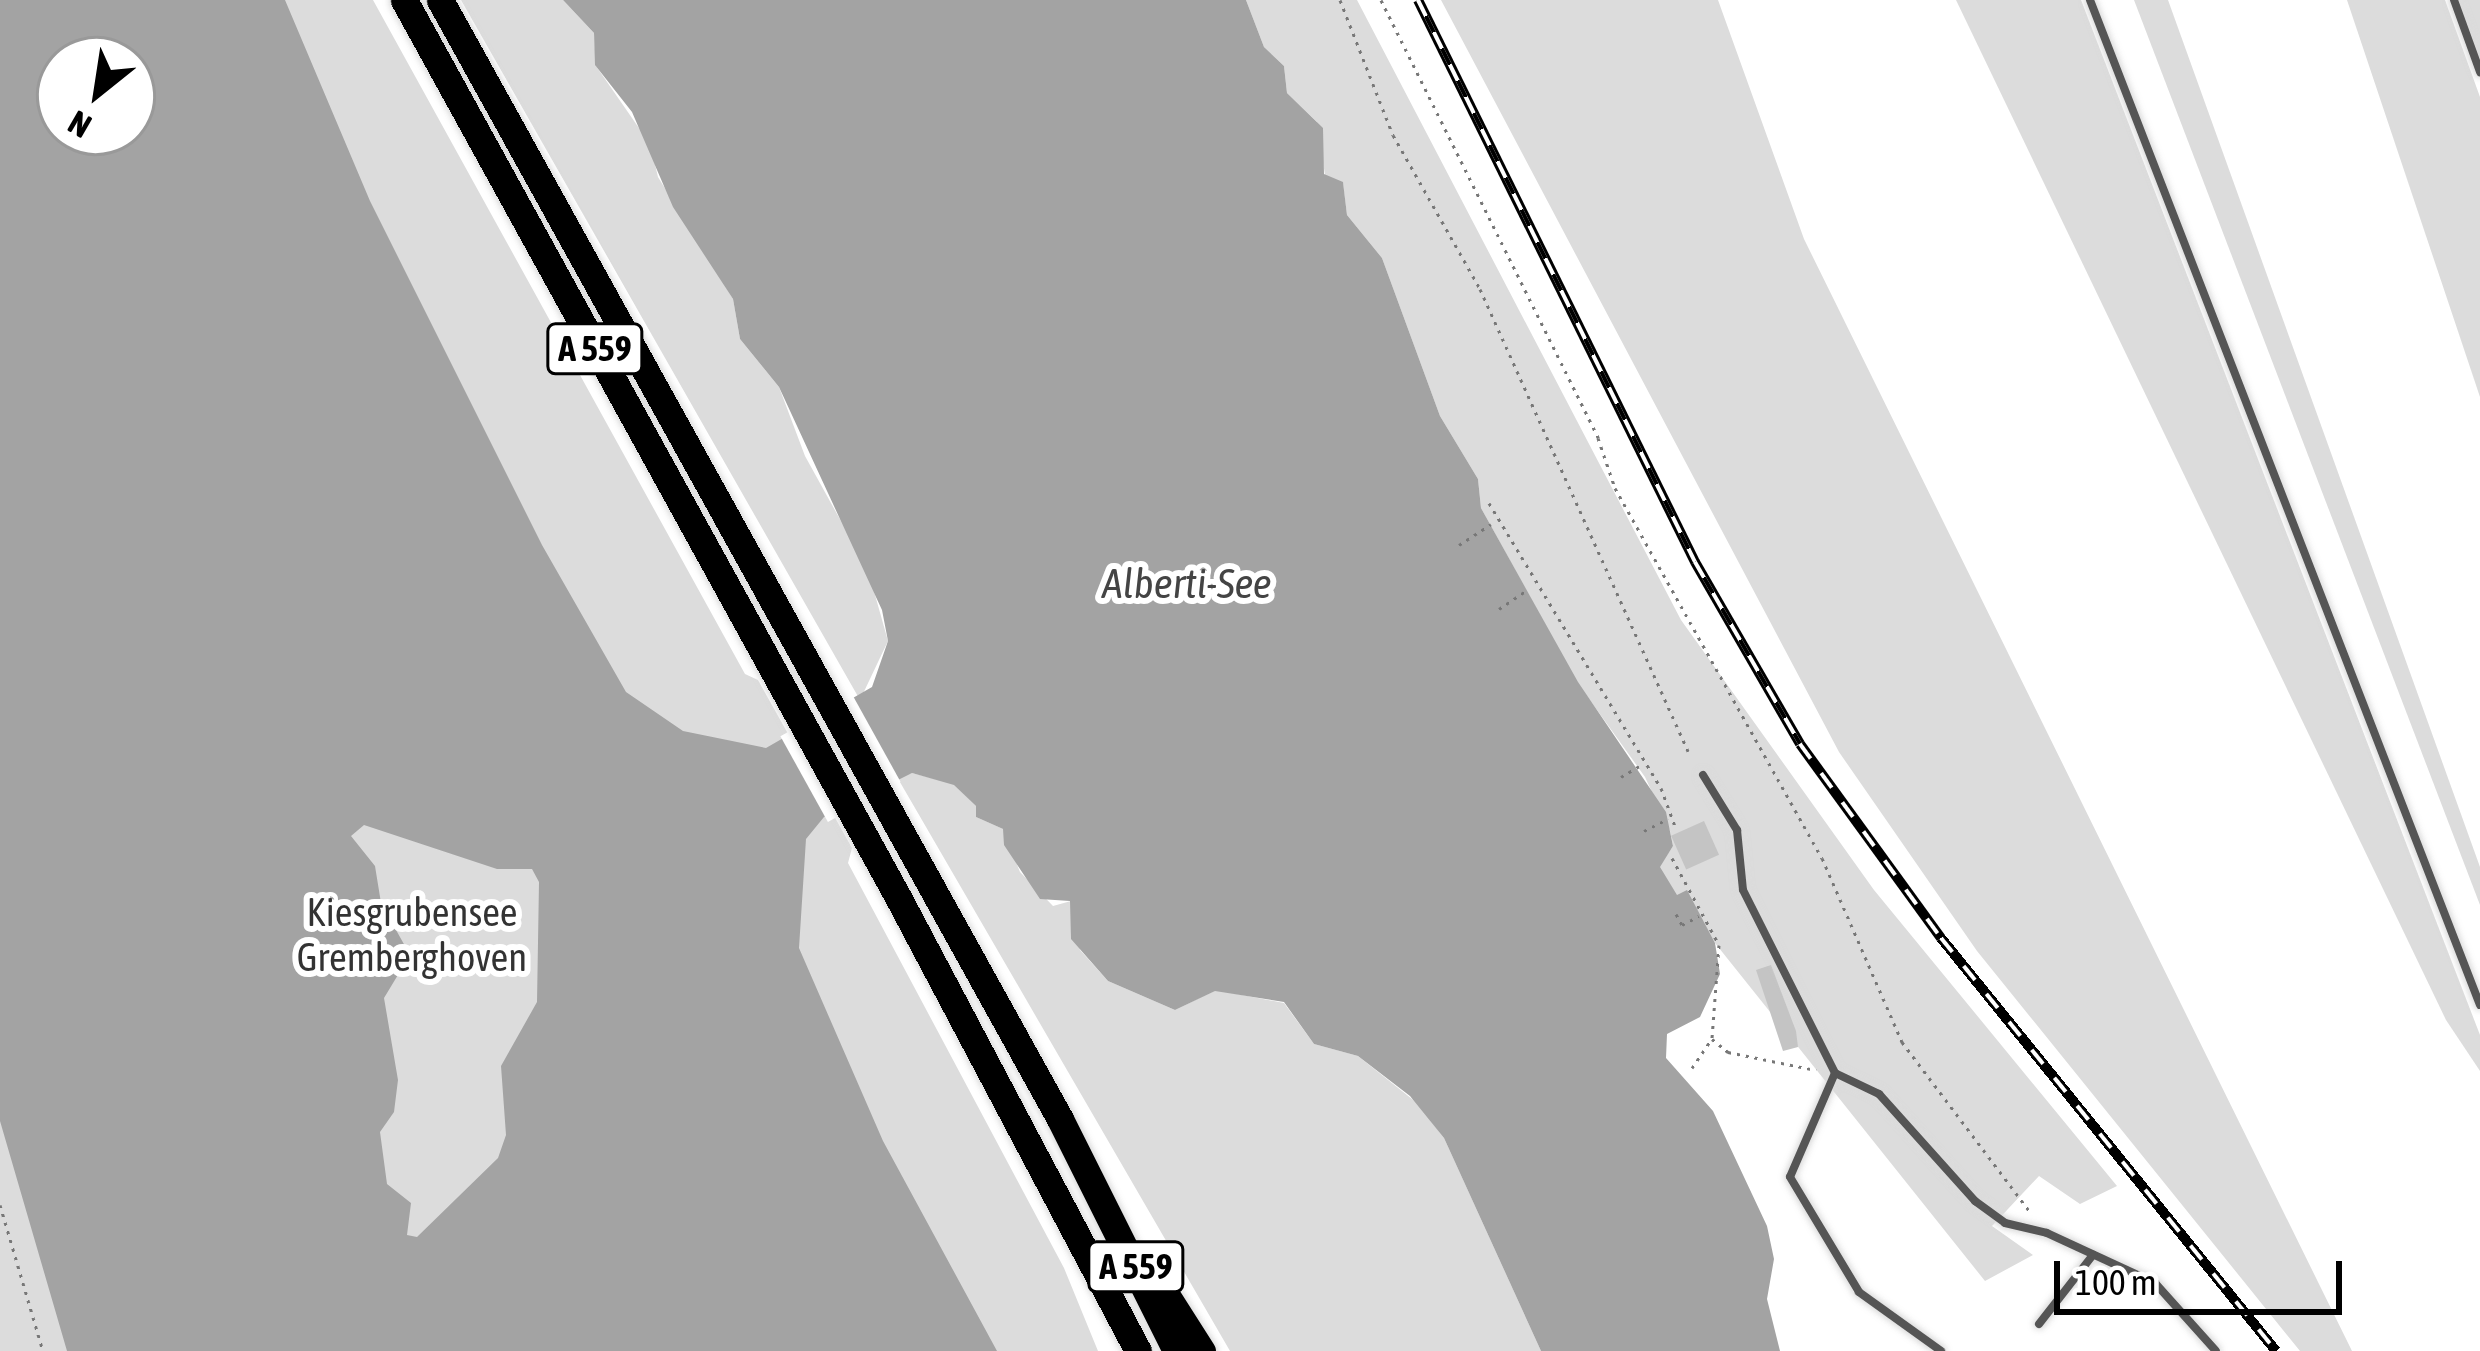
<!DOCTYPE html>
<html>
<head>
<meta charset="utf-8">
<style>
	body { margin:0 }
	#map { position:relative; width:2480px; height:1351px; overflow:hidden; background:#fff; font-family:"Asap Condensed",sans-serif }
	div>[style] { position:absolute }
	.green>* { inset:0; background:#dcdcdc }
	.water>* { inset:0; background:#a3a3a3 }
	.pier>* { inset:0; background:#fff; transform-origin:0 0 }
	.building>* { inset:0; background:#c4c4c4; transform-origin:0 0 }
	.path>* { height:3px; margin-top:-1.5px; transform-origin:0; background:repeating-linear-gradient(90deg,#777 0 3px,transparent 0 9px) }
	.roads { filter:drop-shadow(0 0 3px #dbdbdb) drop-shadow(0 0 3px #dbdbdb) }
	.lane>* { height:8px; margin:-4px; padding:0 4px; transform-origin:4px; border-radius:4px; background:#555 }
	.highway>* { height:27px; margin:-13.5px; padding:0 13.5px; transform-origin:13.5px; border-radius:13.5px; background:#000 }
	.rail>* { height:10px; margin-top:-5px; transform-origin:0; background:repeating-linear-gradient(90deg,#fff 0 18px,#000 0 36px); box-sizing:border-box; border-block:3px solid #000 }
	span { translate:-50% -50%; white-space:nowrap; text-align:center; line-height:1.15; -webkit-text-stroke:12px #fff; paint-order:stroke }
	.shield-label span { padding:3px 9px; background:#fff; border:3px solid; border-radius:9px; -webkit-text-stroke-width:0 }
	.shield-label { font-size:36px; color:#000; font-weight:700 }
	.park-label { font-size:39px; color:#333 }
	.water-label { font-size:42px; color:#444; font-style:italic }
	.north { position:absolute; left:36px; top:36px; width:120px; height:120px; box-sizing:border-box; background:#fff; border:3px solid #999; border-radius:50%; rotate:210deg; font-size:33px; font-weight:700; line-height:48px; text-align:center; color:#000 }
	.north::after { content:''; display:block; margin:auto; width:42px; height:54px; background:#000; clip-path:polygon(50% 0,100% 100%,50% 72%,0 100%) }
	.scale { position:absolute; left:2054px; top:1261px; width:288px; height:54px; box-sizing:border-box; border:6px solid #000; border-top:0; padding-left:15px; font-size:36px; line-height:42px; white-space:nowrap; color:#000; -webkit-text-stroke:9px #fff; paint-order:stroke }
</style>
</head>
<body>
<div id="map">
	<div class="green">
		<div style="clip-path:polygon(evenodd,0 0,373px 0,745px 674px,758px 680px,852px 848px,848px 863px,1064px 1268px,1098px 1351px,0 1351px,0 0,60px 60px,132px 60px,132px 132px,60px 132px,60px 60px)"></div>
		<div style="clip-path:polygon(461px 0,563px 0,594px 33px,596px 66px,650px 144px,658px 177px,733px 299px,740px 339px,779px 387px,805px 456px,868px 570px,888px 641px,860px 700px)"></div>
		<div style="clip-path:polygon(1246px 0,1357px 0,1681px 620px,1874px 890px,2117px 1186px,2080px 1204px,2039px 1176px,1992px 1226px,2033px 1255px,1985px 1281px,1715px 943px,1686px 891px,1677px 896px,1659px 867px,1673px 846px,1670px 831px,1645px 777px,1577px 682px,1481px 508px,1478px 479px,1440px 416px,1382px 258px,1347px 215px,1343px 183px,1325px 175px,1317px 122px,1287px 93px,1284px 66px,1264px 47px)"></div>
		<div style="clip-path:polygon(1441px 0,1718px 0,1804px 239px,2352px 1351px,2300px 1351px,1977px 951px,1839px 752px)"></div>
		<div style="clip-path:polygon(1956px 0,2081px 0,2480px 1035px,2480px 1071px,2446px 1020px)"></div>
		<div style="clip-path:polygon(2134px 0,2168px 0,2480px 867px,2480px 905px)"></div>
		<div style="clip-path:polygon(2347px 0,2445px 0,2480px 97px,2480px 397px)"></div>
		<div style="clip-path:polygon(2457px 0,2480px 0,2480px 63px)"></div>
		<div style="clip-path:polygon(912px 773px,954px 784px,976px 806px,976px 817px,1003px 829px,1020px 872px,1053px 906px,1071px 901px,1080px 950px,1108px 981px,1175px 1010px,1216px 990px,1284px 1003px,1314px 1044px,1358px 1056px,1417px 1103px,1444px 1138px,1541px 1351px,1230px 1351px,897px 777px)"></div>
	</div>
	<div class="water">
		<div style="clip-path:polygon(evenodd,0 0,285px 0,370px 201px,542px 545px,626px 692px,683px 731px,766px 748px,872px 687px,888px 641px,882px 610px,779px 387px,740px 339px,733px 299px,673px 207px,632px 112px,595px 65px,594px 33px,563px 0,1246px 0,1264px 47px,1284px 66px,1287px 93px,1323px 128px,1324px 174px,1343px 182px,1347px 215px,1382px 258px,1440px 416px,1478px 479px,1481px 508px,1578px 682px,1666px 812px,1673px 846px,1660px 867px,1677px 895px,1687px 890px,1715px 943px,1720px 974px,1700px 1017px,1667px 1034px,1666px 1058px,1713px 1111px,1767px 1226px,1774px 1259px,1767px 1299px,1780px 1351px,1541px 1351px,1444px 1138px,1410px 1096px,1358px 1056px,1314px 1044px,1284px 1002px,1215px 991px,1175px 1010px,1108px 981px,1071px 939px,1070px 901px,1040px 899px,1004px 845px,1003px 829px,976px 817px,976px 806px,954px 785px,912px 773px,824px 817px,806px 839px,799px 948px,883px 1141px,997px 1351px,67px 1351px,0 1121px,0 0,60px 60px,132px 60px,132px 132px,60px 132px,60px 60px,0 0,364px 825px,497px 869px,532px 869px,539px 882px,537px 1002px,501px 1066px,506px 1135px,498px 1158px,417px 1237px,407px 1235px,411px 1203px,387px 1184px,380px 1132px,394px 1112px,398px 1080px,384px 998px,410px 955px,381px 903px,375px 866px,351px 836px,364px 825px)"></div>
	</div>
	<div class="pier">
		<div style="left:853px;top:696px;width:98px;height:83px;rotate:61deg"></div>
	</div>
	<div class="building">
		<div style="left:1704px;top:821px;width:37px;height:36px;rotate:66deg"></div>
		<div style="clip-path:polygon(1771px 965px,1796px 1031px,1798px 1047px,1783px 1051px,1756px 970px)"></div>
	</div>
	<div class="path">
		<div style="left:1340px;top:0;width:145px;rotate:68.6deg"></div>
		<div style="left:1393px;top:135px;width:177px;rotate:60.5deg"></div>
		<div style="left:1480px;top:289px;width:507px;rotate:65.76deg"></div>
		<div style="left:1381px;top:0;width:489px;rotate:63.6deg"></div>
		<div style="left:1598px;top:438px;width:53px;rotate:71.2deg"></div>
		<div style="left:1615px;top:488px;width:424px;rotate:60.8deg"></div>
		<div style="left:1822px;top:858px;width:201px;rotate:66.5deg"></div>
		<div style="left:1902px;top:1042px;width:214px;rotate:53deg"></div>
		<div style="left:1489px;top:503px;width:333px;rotate:58.9deg"></div>
		<div style="left:1661px;top:788px;width:44px;rotate:69.9deg"></div>
		<div style="left:1459px;top:545px;width:38px;rotate:-33deg"></div>
		<div style="left:1499px;top:609px;width:34px;rotate:-34deg"></div>
		<div style="left:1621px;top:777px;width:21px;rotate:-31deg"></div>
		<div style="left:1644px;top:831px;width:27px;rotate:-27deg"></div>
		<div style="left:1672px;top:858px;width:99px;rotate:61.6deg"></div>
		<div style="left:1719px;top:945px;width:94px;rotate:94.3deg"></div>
		<div style="left:1712px;top:1039px;width:21px;rotate:39deg"></div>
		<div style="left:1728px;top:1052px;width:90px;rotate:11.6deg"></div>
		<div style="left:1676px;top:914px;width:13px;rotate:61deg"></div>
		<div style="left:1682px;top:925px;width:19px;rotate:-28deg"></div>
		<div style="left:1692px;top:1068px;width:34px;rotate:-56deg"></div>
		<div style="left:0;top:1205px;width:152px;rotate:73.6deg"></div>
	</div>
	<div class="roads">
		<div class="lane">
			<div style="left:2090px;top:0;width:1078px;rotate:68.79deg"></div>
			<div style="left:2454px;top:0;width:77px;rotate:70.1deg"></div>
			<div style="left:1703px;top:775px;width:65px;rotate:58.3deg"></div>
			<div style="left:1737px;top:830px;width:60px;rotate:84.3deg"></div>
			<div style="left:1743px;top:890px;width:205px;rotate:63.3deg"></div>
			<div style="left:1835px;top:1073px;width:49px;rotate:25.5deg"></div>
			<div style="left:1879px;top:1094px;width:144px;rotate:48.1deg"></div>
			<div style="left:1975px;top:1201px;width:37px;rotate:36deg"></div>
			<div style="left:2005px;top:1223px;width:43px;rotate:13.4deg"></div>
			<div style="left:2047px;top:1233px;width:119px;rotate:24.8deg"></div>
			<div style="left:2155px;top:1283px;width:91px;rotate:48.1deg"></div>
			<div style="left:1835px;top:1073px;width:113px;rotate:113.4deg"></div>
			<div style="left:1790px;top:1177px;width:134px;rotate:59deg"></div>
			<div style="left:1859px;top:1292px;width:101px;rotate:35.7deg"></div>
			<div style="left:2039px;top:1324px;width:88px;rotate:-52deg"></div>
		</div>
		<div class="highway">
			<div style="left:404px;top:0;width:1026px;rotate:61.16deg"></div>
			<div style="left:899px;top:899px;width:511px;rotate:62.13deg"></div>
			<div style="left:440px;top:0;width:1279px;rotate:61.01deg"></div>
			<div style="left:1060px;top:1119px;width:259px;rotate:63.4deg"></div>
			<div style="left:1165px;top:1293px;width:69px;rotate:57.5deg"></div>
		</div>
	</div>
	<div class="rail">
		<div style="left:1418px;top:0;width:627px;rotate:63.76deg"></div>
		<div style="left:1695px;top:562px;width:210px;rotate:60deg"></div>
		<div style="left:1800px;top:744px;width:240px;rotate:54deg"></div>
		<div style="left:1941px;top:938px;width:532px;rotate:50.95deg"></div>
	</div>
	<div class="shield-label">
		<span style="left:595px;top:349px">A 559</span>
		<span style="left:1136px;top:1267px">A 559</span>
	</div>
	<div class="park-label">
		<span style="left:412px;top:935px">Kiesgrubensee<br>Gremberghoven</span>
	</div>
	<div class="water-label">
		<span style="left:1187px;top:583px">Alberti-See</span>
	</div>
	<div class="north">N</div>
	<div class="scale">100 m</div>
</div>
</body>
</html>
